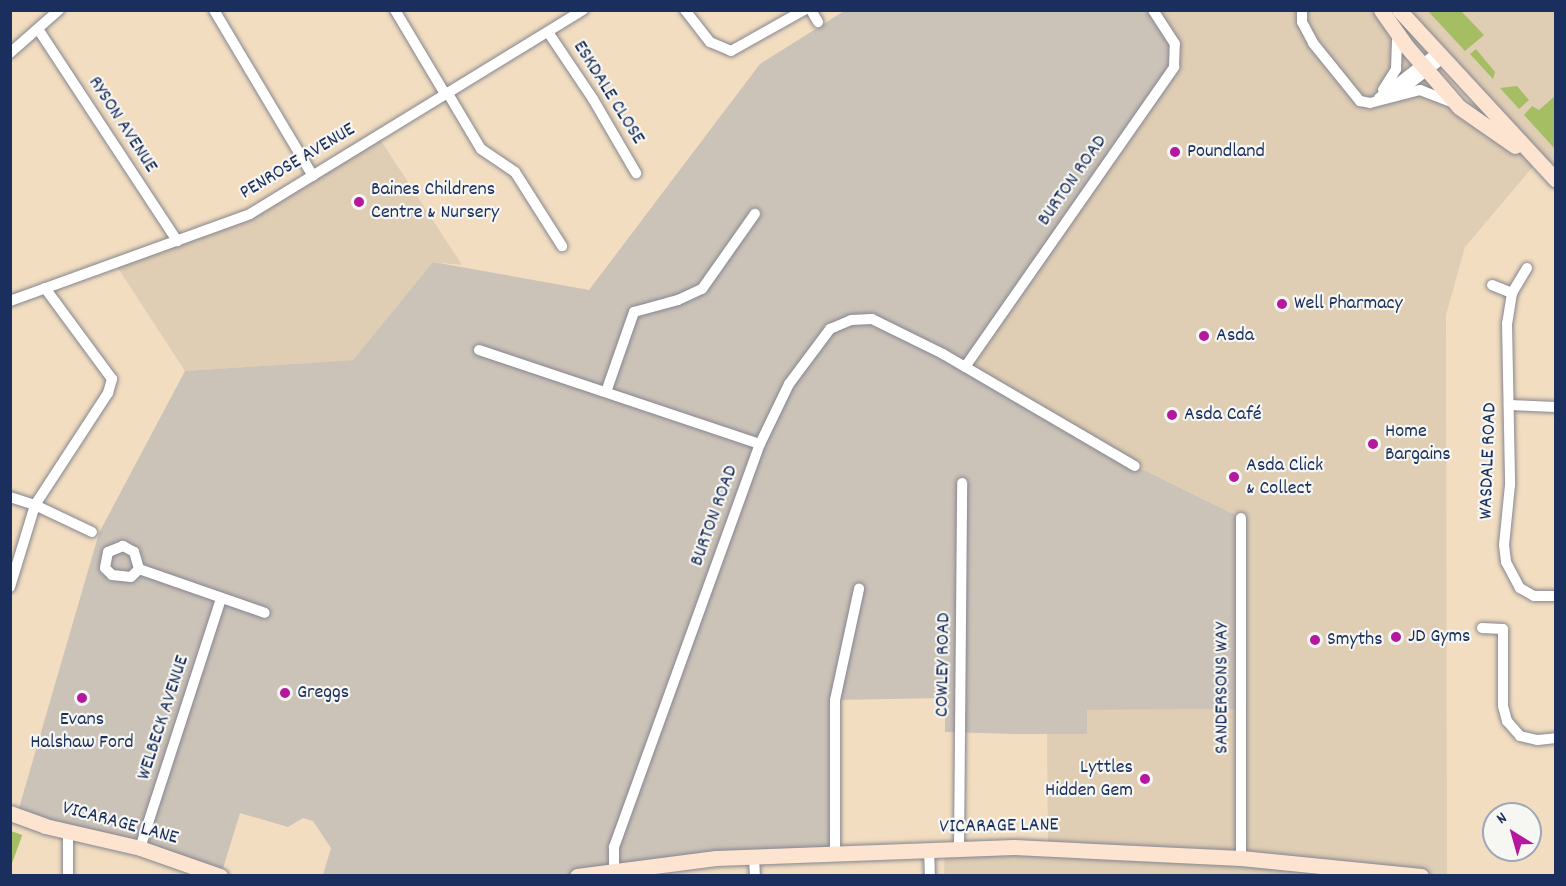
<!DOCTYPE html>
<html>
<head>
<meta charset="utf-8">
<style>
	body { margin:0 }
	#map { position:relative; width:1566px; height:886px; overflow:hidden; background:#f2ddc0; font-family:Dekko,sans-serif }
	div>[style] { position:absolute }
	.built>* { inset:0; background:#dfcdb4 }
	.industrial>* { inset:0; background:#cbc2b8 }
	.green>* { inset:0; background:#a5be64; transform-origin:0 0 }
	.roads { filter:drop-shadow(0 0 2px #86868f) drop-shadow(0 0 2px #86868f) }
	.street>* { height:10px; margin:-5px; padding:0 5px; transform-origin:5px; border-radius:5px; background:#fff }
	.secondary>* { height:15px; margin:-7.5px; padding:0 7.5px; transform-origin:7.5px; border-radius:7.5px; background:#fde4d0 }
	.dots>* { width:16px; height:16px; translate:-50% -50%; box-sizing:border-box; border:3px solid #f6f6f2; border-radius:50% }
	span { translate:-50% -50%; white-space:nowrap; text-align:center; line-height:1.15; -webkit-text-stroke:4.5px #f6f6f2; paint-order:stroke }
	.street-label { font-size:20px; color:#1b2f5e }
	.poi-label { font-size:20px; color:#1b2f5e }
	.left { translate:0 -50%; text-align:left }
	.right { translate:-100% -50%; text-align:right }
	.frame { position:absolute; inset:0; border:12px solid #1b2f5e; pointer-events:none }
	.north { position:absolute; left:1482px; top:802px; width:60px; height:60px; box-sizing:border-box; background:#f6f6f2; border:2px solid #9ea6b7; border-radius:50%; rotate:323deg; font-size:16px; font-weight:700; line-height:24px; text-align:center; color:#1b2f5e }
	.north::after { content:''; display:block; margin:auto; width:21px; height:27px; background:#b5179e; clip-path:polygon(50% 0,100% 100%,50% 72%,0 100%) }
</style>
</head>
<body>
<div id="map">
	<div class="built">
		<div style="clip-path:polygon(1153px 11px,1381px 11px,1459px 107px,1534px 159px,1399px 11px,1555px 11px,1555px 180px,1537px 162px,1465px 247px,1446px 315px,1447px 875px,944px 876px,945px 848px,1048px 847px,1047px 734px,1087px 734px,1086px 710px,1240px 709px,1135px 466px,965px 367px)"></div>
		<div style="clip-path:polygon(378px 136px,462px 265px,433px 262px,353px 360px,185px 371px,114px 262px,250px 214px)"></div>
	</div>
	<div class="industrial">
		<div style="clip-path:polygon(844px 11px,1153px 11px,1176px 55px,965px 367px,1135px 466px,1241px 518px,1240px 709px,1087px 710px,1087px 734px,1014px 734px,945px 732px,945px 698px,835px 700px,835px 853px,577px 875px,323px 875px,331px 848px,313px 821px,303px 818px,288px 827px,240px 813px,221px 875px,17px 815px,99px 533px,185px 371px,353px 360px,433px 262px,589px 290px,760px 64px)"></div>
	</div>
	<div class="green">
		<div style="clip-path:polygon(1428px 11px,1461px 11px,1484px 35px,1465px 51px)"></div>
		<div style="clip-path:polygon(1476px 49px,1495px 72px,1493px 79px,1470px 54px)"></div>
		<div style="clip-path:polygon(1517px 86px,1529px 100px,1519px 109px,1500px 88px)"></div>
		<div style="clip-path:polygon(1555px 96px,1555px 149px,1524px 115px,1532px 106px,1539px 110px)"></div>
		<div style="left:11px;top:831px;width:12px;height:44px;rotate:20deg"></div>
	</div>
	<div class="roads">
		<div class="street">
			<div style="left:214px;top:10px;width:193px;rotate:59.2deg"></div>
			<div style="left:395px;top:10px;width:98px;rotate:59.2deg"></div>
			<div style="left:685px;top:10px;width:41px;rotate:52deg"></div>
			<div style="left:710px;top:42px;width:23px;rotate:23deg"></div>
			<div style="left:731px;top:51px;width:84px;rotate:-29.3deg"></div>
			<div style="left:811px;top:10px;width:14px;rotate:60deg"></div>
			<div style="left:1302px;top:10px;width:12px;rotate:90deg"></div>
			<div style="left:1302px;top:22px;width:24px;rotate:62deg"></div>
			<div style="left:1313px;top:43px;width:75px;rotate:51deg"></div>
			<div style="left:1360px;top:101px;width:10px;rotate:11deg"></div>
			<div style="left:1370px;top:103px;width:52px;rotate:-14.6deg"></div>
			<div style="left:1420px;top:90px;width:33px;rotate:21deg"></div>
			<div style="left:38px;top:29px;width:254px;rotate:56.7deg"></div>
			<div style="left:548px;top:32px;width:81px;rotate:56.1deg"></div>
			<div style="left:593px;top:99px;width:86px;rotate:59.8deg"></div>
			<div style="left:10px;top:53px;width:65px;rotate:-41.3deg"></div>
			<div style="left:1383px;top:90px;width:25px;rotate:-58deg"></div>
			<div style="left:1396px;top:69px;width:34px;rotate:-88deg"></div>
			<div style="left:447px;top:92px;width:66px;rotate:59.2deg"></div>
			<div style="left:481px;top:149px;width:41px;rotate:34.1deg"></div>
			<div style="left:515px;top:172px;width:88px;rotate:57.6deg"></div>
			<div style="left:1399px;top:92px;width:56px;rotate:-37.7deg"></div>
			<div style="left:1379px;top:98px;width:75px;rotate:-37.9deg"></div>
			<div style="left:1527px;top:268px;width:29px;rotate:121deg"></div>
			<div style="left:1512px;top:293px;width:30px;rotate:99deg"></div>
			<div style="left:1507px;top:323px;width:162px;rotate:88.9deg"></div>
			<div style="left:1510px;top:485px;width:60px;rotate:95.7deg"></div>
			<div style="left:1504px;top:545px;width:17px;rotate:83deg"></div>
			<div style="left:1506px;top:562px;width:30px;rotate:62deg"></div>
			<div style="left:1520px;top:588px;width:16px;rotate:30deg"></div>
			<div style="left:1534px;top:596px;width:22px"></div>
			<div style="left:1492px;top:285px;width:22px;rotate:22deg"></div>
			<div style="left:10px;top:301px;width:255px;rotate:-19.9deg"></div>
			<div style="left:250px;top:214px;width:391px;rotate:-31.5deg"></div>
			<div style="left:479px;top:350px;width:296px;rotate:18.5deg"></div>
			<div style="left:965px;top:367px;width:366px;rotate:-55.1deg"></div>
			<div style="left:1174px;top:67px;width:23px;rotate:-88deg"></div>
			<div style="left:1175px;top:44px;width:40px;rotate:-122.9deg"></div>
			<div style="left:606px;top:392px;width:85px;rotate:-70.7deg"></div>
			<div style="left:634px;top:312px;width:46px;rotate:-15.3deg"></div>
			<div style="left:678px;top:300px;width:26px;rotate:-25deg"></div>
			<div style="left:702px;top:289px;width:92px;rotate:-54.8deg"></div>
			<div style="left:1510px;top:405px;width:46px;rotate:2.5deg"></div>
			<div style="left:10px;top:497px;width:26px;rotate:18deg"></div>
			<div style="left:35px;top:505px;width:63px;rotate:25.3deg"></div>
			<div style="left:139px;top:569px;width:18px;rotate:-106deg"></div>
			<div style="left:134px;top:552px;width:13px;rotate:-151deg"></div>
			<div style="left:123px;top:546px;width:16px;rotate:158deg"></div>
			<div style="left:108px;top:552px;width:16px;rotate:101deg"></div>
			<div style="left:105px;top:568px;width:10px;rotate:45deg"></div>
			<div style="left:112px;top:575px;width:19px;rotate:6deg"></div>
			<div style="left:131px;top:577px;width:11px;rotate:-45deg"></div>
			<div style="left:139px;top:569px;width:133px;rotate:19.2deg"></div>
			<div style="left:10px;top:587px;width:86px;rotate:-73deg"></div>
			<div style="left:35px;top:505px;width:134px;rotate:-56.9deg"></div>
			<div style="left:108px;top:393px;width:15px;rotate:-74deg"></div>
			<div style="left:112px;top:379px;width:113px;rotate:-126.4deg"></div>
			<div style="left:1482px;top:628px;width:21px;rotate:3deg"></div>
			<div style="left:1503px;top:629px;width:77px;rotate:90deg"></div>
			<div style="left:1503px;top:706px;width:16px;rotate:75deg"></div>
			<div style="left:1507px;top:721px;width:20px;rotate:49deg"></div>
			<div style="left:1520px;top:736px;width:18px;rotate:13deg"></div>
			<div style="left:1538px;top:740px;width:18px;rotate:-6deg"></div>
			<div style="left:68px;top:831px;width:45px;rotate:90deg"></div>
			<div style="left:140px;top:848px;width:263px;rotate:-72deg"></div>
			<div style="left:959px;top:848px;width:365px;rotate:-89.5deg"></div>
			<div style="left:929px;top:849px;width:27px;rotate:88deg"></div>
			<div style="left:835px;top:853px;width:153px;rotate:-90deg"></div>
			<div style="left:835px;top:700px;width:114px;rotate:-77.8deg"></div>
			<div style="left:754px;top:858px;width:18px;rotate:87deg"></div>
			<div style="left:1241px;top:858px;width:340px;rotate:-90deg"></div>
			<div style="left:614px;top:870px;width:23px;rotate:-90deg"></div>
			<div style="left:614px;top:847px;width:429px;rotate:-70.1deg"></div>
			<div style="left:760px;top:444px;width:67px;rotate:-64.2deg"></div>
			<div style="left:789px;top:384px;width:69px;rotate:-53.3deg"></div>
			<div style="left:830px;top:329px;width:23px;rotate:-23deg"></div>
			<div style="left:851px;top:320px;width:21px;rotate:-3deg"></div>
			<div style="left:872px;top:319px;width:79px;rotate:26.2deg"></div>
			<div style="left:943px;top:354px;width:222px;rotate:30.3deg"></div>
		</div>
		<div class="secondary">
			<div style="left:1381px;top:10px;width:45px;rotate:54.9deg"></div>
			<div style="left:1407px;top:47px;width:79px;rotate:49.1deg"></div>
			<div style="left:1459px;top:107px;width:68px;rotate:34.9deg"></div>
			<div style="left:1399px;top:10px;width:231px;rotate:47.3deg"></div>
			<div style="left:10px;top:813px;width:37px;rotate:20deg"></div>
			<div style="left:45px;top:826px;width:98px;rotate:13deg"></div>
			<div style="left:140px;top:848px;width:85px;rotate:19.3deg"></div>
			<div style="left:577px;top:876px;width:140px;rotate:-7.4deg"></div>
			<div style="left:716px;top:858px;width:298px;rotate:-2.1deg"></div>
			<div style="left:1014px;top:847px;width:227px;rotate:2.8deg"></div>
			<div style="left:1241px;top:858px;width:181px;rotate:5.7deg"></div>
		</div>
	</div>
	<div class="dots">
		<div style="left:1175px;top:152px;background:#b5179e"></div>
		<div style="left:359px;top:202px;background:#b5179e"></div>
		<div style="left:1282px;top:304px;background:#b5179e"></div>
		<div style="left:1204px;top:336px;background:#b5179e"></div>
		<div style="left:1172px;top:415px;background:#b5179e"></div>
		<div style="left:1373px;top:444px;background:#b5179e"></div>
		<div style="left:1234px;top:477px;background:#b5179e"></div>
		<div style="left:1396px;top:637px;background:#b5179e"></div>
		<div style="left:1315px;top:640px;background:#b5179e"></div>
		<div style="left:285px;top:693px;background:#b5179e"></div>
		<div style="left:82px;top:698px;background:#b5179e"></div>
		<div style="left:1145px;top:779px;background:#b5179e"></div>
	</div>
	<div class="street-label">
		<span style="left:608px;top:93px;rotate:58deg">ESKDALE CLOSE</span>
		<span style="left:122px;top:125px;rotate:57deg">RYSON AVENUE</span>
		<span style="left:298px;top:162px;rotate:-31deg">PENROSE AVENUE</span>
		<span style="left:1073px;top:181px;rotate:-55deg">BURTON ROAD</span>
		<span style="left:1489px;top:461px;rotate:-88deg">WASDALE ROAD</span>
		<span style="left:715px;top:516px;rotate:-70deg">BURTON ROAD</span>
		<span style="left:944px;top:665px;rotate:-89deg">COWLEY ROAD</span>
		<span style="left:1223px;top:688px;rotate:-90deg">SANDERSONS WAY</span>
		<span style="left:164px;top:718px;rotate:-72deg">WELBECK AVENUE</span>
		<span style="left:120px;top:824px;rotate:15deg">VICARAGE LANE</span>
		<span style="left:999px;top:827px;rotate:-1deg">VICARAGE LANE</span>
	</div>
	<div class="poi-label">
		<span class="left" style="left:1187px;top:152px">Poundland</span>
		<span class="left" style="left:371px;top:202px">Baines Childrens<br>Centre &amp; Nursery</span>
		<span class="left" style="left:1294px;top:304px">Well Pharmacy</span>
		<span class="left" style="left:1216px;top:336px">Asda</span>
		<span class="left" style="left:1184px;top:415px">Asda Café</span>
		<span class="left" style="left:1385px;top:444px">Home<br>Bargains</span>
		<span class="left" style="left:1246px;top:478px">Asda Click<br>&amp; Collect</span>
		<span class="left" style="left:1408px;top:637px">JD Gyms</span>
		<span class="left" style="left:1327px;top:640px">Smyths</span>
		<span class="left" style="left:297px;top:693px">Greggs</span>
		<span style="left:82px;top:732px">Evans<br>Halshaw Ford</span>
		<span class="right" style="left:1133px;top:780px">Lyttles<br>Hidden Gem</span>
	</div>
	<div class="frame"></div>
	<div class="north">N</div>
</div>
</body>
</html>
